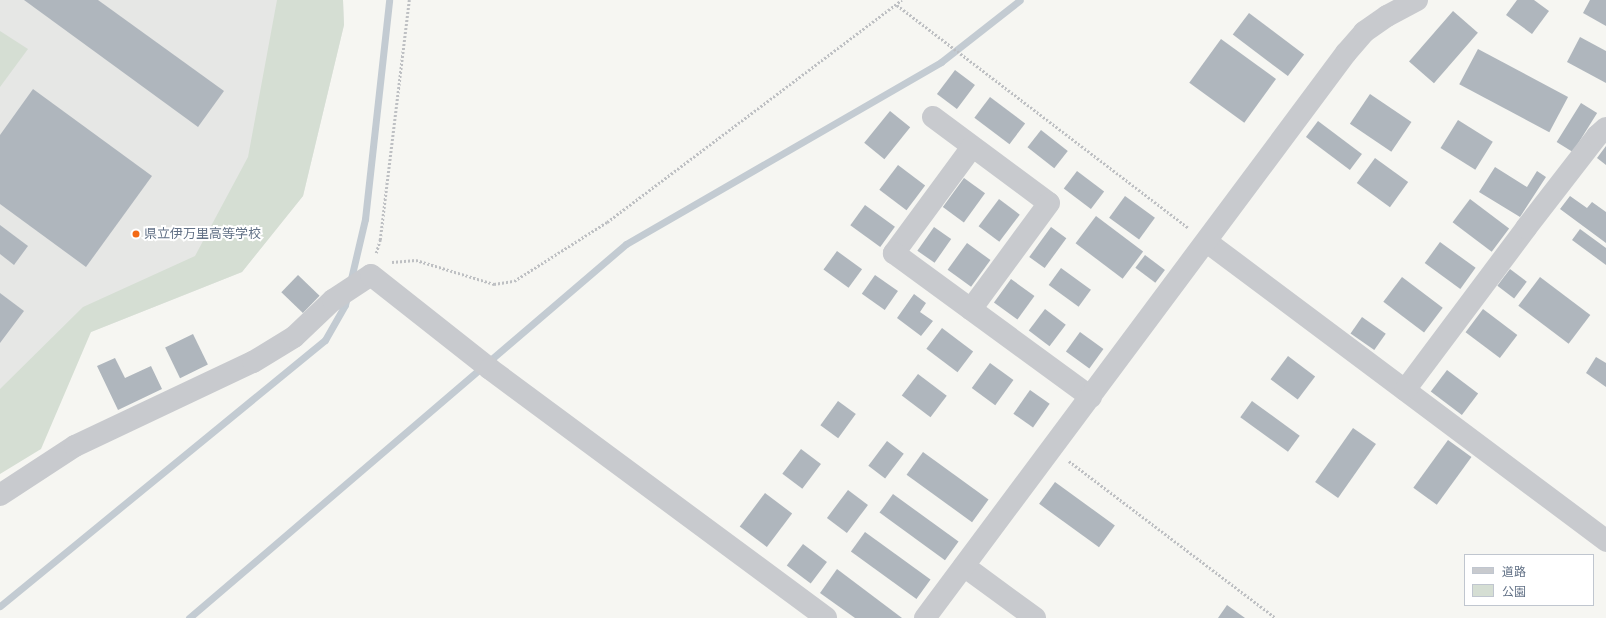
<!DOCTYPE html>
<html>
<head>
<meta charset="utf-8">
<style>
	body { margin:0 }
	#map { position:relative; width:1606px; height:618px; overflow:hidden; background:#f6f6f2; font-family:Roboto,"Noto Sans JP",sans-serif }
	div>[style] { position:absolute }
	.built>* { inset:0; background:#e6e7e5 }
	.green>* { inset:0; background:#d5ded3 }
	.stream>* { height:7px; margin:-3.5px; padding:0 3.5px; transform-origin:3.5px; border-radius:3.5px; background:#c3cbd2 }
	.building>* { inset:0; background:#afb6bd; transform-origin:0 0 }
	.path>* { height:2.5px; margin-top:-1.25px; transform-origin:0; background:repeating-linear-gradient(90deg,#bec0c3 0 2px,transparent 0 4px) }
	.minor>* { height:22px; margin:-11px; padding:0 11px; transform-origin:11px; border-radius:11px; background:#c8cace }
	.dots>* { width:11px; height:11px; translate:-50% -50%; box-sizing:border-box; border:2px solid #fff; border-radius:50% }
	span { translate:-50% -50%; white-space:nowrap; text-align:center; line-height:1.15; -webkit-text-stroke:4px #fff; paint-order:stroke }
	.poi-label { font-size:13px; color:#627186 }
	.left { translate:0 -50%; text-align:left }
	.legend { position:absolute; left:1464px; top:554px; width:130px; height:52px; box-sizing:border-box; background:#fff; border:1px solid #c0c6cf; margin:0; padding:5px 7px; list-style:none; font-size:12px; color:#627186 }
	.legend li { display:flex; align-items:center; gap:8px; height:20px }
	.legend b { width:20px; border:1px solid #c0c6cf }
</style>
</head>
<body>
<div id="map">
	<div class="built">
		<div style="clip-path:polygon(0 0,343px 0,344px 25px,303px 196px,242px 272px,91px 332px,0 430px)"></div>
	</div>
	<div class="green">
		<div style="clip-path:polygon(277px 0,343px 0,344px 25px,303px 196px,242px 272px,91px 332px,41px 449px,0 474px,0 389px,83px 307px,195px 256px,248px 157px)"></div>
		<div style="clip-path:polygon(0 31px,28px 49px,0 87px)"></div>
	</div>
	<div class="stream">
		<div style="left:350px;top:283px;width:66px;rotate:-76.8deg"></div>
		<div style="left:365px;top:219px;width:220px;rotate:-83.7deg"></div>
		<div style="left:0;top:606px;width:420px;rotate:-39.3deg"></div>
		<div style="left:325px;top:340px;width:40px;rotate:-60.3deg"></div>
		<div style="left:345px;top:305px;width:8px;rotate:-76deg"></div>
		<div style="left:189px;top:618px;width:575px;rotate:-40.56deg"></div>
		<div style="left:626px;top:244px;width:364px;rotate:-30deg"></div>
		<div style="left:941px;top:62px;width:100px;rotate:-38.1deg"></div>
	</div>
	<div class="building">
		<div style="clip-path:polygon(24px 0,98px 0,224px 91px,198px 127px)"></div>
		<div style="clip-path:polygon(1517px 0,1534px 0,1549px 11px,1532px 34px,1506px 15px)"></div>
		<div style="clip-path:polygon(1590px 0,1606px 0,1606px 26px,1583px 13px)"></div>
		<div style="left:1453px;top:11px;width:33px;height:67px;rotate:41deg"></div>
		<div style="left:1249px;top:13px;width:69px;height:27px;rotate:37deg"></div>
		<div style="clip-path:polygon(1580px 37px,1606px 51px,1606px 83px,1567px 62px)"></div>
		<div style="left:1221px;top:39px;width:68px;height:54px;rotate:36deg"></div>
		<div style="left:1478px;top:49px;width:102px;height:40px;rotate:28deg"></div>
		<div style="left:955px;top:70px;width:25px;height:30px;rotate:37deg"></div>
		<div style="clip-path:polygon(33px 89px,152px 176px,86px 267px,0 204px,0 135px)"></div>
		<div style="left:1370px;top:94px;width:50px;height:36px;rotate:34deg"></div>
		<div style="left:990px;top:97px;width:44px;height:26px;rotate:37deg"></div>
		<div style="left:1581px;top:103px;width:19px;height:46px;rotate:32deg"></div>
		<div style="left:890px;top:111px;width:26px;height:41px;rotate:39deg"></div>
		<div style="left:1458px;top:120px;width:41px;height:33px;rotate:32deg"></div>
		<div style="left:1318px;top:121px;width:55px;height:20px;rotate:37deg"></div>
		<div style="left:1041px;top:130px;width:34px;height:22px;rotate:38deg"></div>
		<div style="clip-path:polygon(1606px 146px,1606px 165px,1597px 158px)"></div>
		<div style="left:1375px;top:158px;width:41px;height:31px;rotate:36deg"></div>
		<div style="left:898px;top:165px;width:34px;height:31px;rotate:37deg"></div>
		<div style="clip-path:polygon(1495px 167px,1527px 187px,1537px 171px,1546px 177px,1520px 217px,1479px 192px)"></div>
		<div style="left:1077px;top:171px;width:34px;height:22px;rotate:37deg"></div>
		<div style="left:964px;top:178px;width:26px;height:36px;rotate:36deg"></div>
		<div style="left:1125px;top:196px;width:37px;height:27px;rotate:36deg"></div>
		<div style="clip-path:polygon(1570px 196px,1587px 208px,1592px 202px,1606px 212px,1606px 243px,1560px 209px)"></div>
		<div style="left:999px;top:199px;width:26px;height:34px;rotate:37deg"></div>
		<div style="left:1470px;top:199px;width:49px;height:29px;rotate:37deg"></div>
		<div style="left:865px;top:205px;width:37px;height:25px;rotate:36deg"></div>
		<div style="left:1096px;top:216px;width:59px;height:34px;rotate:37deg"></div>
		<div style="clip-path:polygon(0 225px,28px 246px,14px 265px,0 254px)"></div>
		<div style="left:934px;top:227px;width:21px;height:29px;rotate:35deg"></div>
		<div style="left:1051px;top:227px;width:19px;height:37px;rotate:36deg"></div>
		<div style="clip-path:polygon(1580px 229px,1606px 248px,1606px 265px,1572px 240px)"></div>
		<div style="left:1440px;top:242px;width:44px;height:26px;rotate:36deg"></div>
		<div style="left:967px;top:243px;width:29px;height:33px;rotate:36deg"></div>
		<div style="left:837px;top:251px;width:31px;height:23px;rotate:36deg"></div>
		<div style="left:1145px;top:255px;width:25px;height:16px;rotate:37deg"></div>
		<div style="left:1061px;top:268px;width:37px;height:21px;rotate:36deg"></div>
		<div style="left:1510px;top:269px;width:21px;height:21px;rotate:37deg"></div>
		<div style="left:298px;top:275px;width:30px;height:24px;rotate:44deg"></div>
		<div style="left:875px;top:275px;width:28px;height:23px;rotate:35deg"></div>
		<div style="left:1402px;top:277px;width:51px;height:31px;rotate:37deg"></div>
		<div style="left:1540px;top:277px;width:63px;height:36px;rotate:37deg"></div>
		<div style="left:1011px;top:279px;width:29px;height:29px;rotate:36deg"></div>
		<div style="clip-path:polygon(0 293px,24px 311px,0 343px)"></div>
		<div style="clip-path:polygon(914px 294px,926px 303px,920px 312px,933px 321px,921px 336px,897px 318px)"></div>
		<div style="left:1045px;top:309px;width:26px;height:27px;rotate:37deg"></div>
		<div style="left:1483px;top:309px;width:43px;height:29px;rotate:37deg"></div>
		<div style="left:1362px;top:317px;width:29px;height:20px;rotate:35deg"></div>
		<div style="left:942px;top:328px;width:39px;height:26px;rotate:37deg"></div>
		<div style="left:1080px;top:332px;width:29px;height:24px;rotate:36deg"></div>
		<div style="left:193px;top:334px;width:34px;height:31px;rotate:64deg"></div>
		<div style="left:1288px;top:356px;width:34px;height:29px;rotate:37deg"></div>
		<div style="clip-path:polygon(1596px 357px,1606px 363px,1606px 387px,1586px 373px)"></div>
		<div style="clip-path:polygon(115px 358px,125px 378px,151px 366px,162px 389px,118px 410px,97px 366px)"></div>
		<div style="left:990px;top:363px;width:29px;height:31px;rotate:36deg"></div>
		<div style="left:1447px;top:370px;width:39px;height:27px;rotate:37deg"></div>
		<div style="left:918px;top:374px;width:36px;height:27px;rotate:37deg"></div>
		<div style="left:1030px;top:390px;width:24px;height:29px;rotate:35deg"></div>
		<div style="left:838px;top:401px;width:22px;height:30px;rotate:36deg"></div>
		<div style="left:1252px;top:401px;width:59px;height:20px;rotate:36deg"></div>
		<div style="left:1353px;top:428px;width:28px;height:66px;rotate:35deg"></div>
		<div style="left:1448px;top:440px;width:29px;height:59px;rotate:36deg"></div>
		<div style="left:887px;top:441px;width:21px;height:31px;rotate:37deg"></div>
		<div style="left:801px;top:449px;width:25px;height:31px;rotate:37deg"></div>
		<div style="left:923px;top:452px;width:81px;height:28px;rotate:36deg"></div>
		<div style="left:1055px;top:482px;width:74px;height:27px;rotate:36deg"></div>
		<div style="left:848px;top:490px;width:25px;height:35px;rotate:37deg"></div>
		<div style="left:765px;top:493px;width:34px;height:42px;rotate:37deg"></div>
		<div style="left:893px;top:494px;width:81px;height:23px;rotate:36deg"></div>
		<div style="left:865px;top:532px;width:81px;height:24px;rotate:36deg"></div>
		<div style="left:803px;top:544px;width:30px;height:27px;rotate:37deg"></div>
		<div style="clip-path:polygon(837px 569px,902px 618px,855px 618px,820px 593px)"></div>
		<div style="clip-path:polygon(1227px 605px,1245px 618px,1218px 618px)"></div>
	</div>
	<div class="path">
		<div style="left:897px;top:5px;width:367px;rotate:37.4deg"></div>
		<div style="left:376px;top:253px;width:14px;rotate:-73deg"></div>
		<div style="left:380px;top:240px;width:242px;rotate:-83.1deg"></div>
		<div style="left:392px;top:262px;width:24px;rotate:-5deg"></div>
		<div style="left:416px;top:260px;width:82px;rotate:17.1deg"></div>
		<div style="left:494px;top:284px;width:20px;rotate:-9deg"></div>
		<div style="left:514px;top:281px;width:110px;rotate:-32.4deg"></div>
		<div style="left:607px;top:222px;width:369px;rotate:-37deg"></div>
		<div style="left:1069px;top:461px;width:260px;rotate:37.2deg"></div>
	</div>
	<div class="minor">
		<div style="left:933px;top:117px;width:144px;rotate:36.6deg"></div>
		<div style="left:1049px;top:203px;width:132px;rotate:126.3deg"></div>
		<div style="left:972px;top:147px;width:132px;rotate:126.3deg"></div>
		<div style="left:894px;top:253px;width:244px;rotate:36.2deg"></div>
		<div style="left:1207px;top:242px;width:499px;rotate:36.8deg"></div>
		<div style="left:1405px;top:390px;width:202px;rotate:-53.2deg"></div>
		<div style="left:1526px;top:228px;width:116px;rotate:-52.3deg"></div>
		<div style="left:1597px;top:136px;width:12px;rotate:-42deg"></div>
		<div style="left:0;top:495px;width:90px;rotate:-33.2deg"></div>
		<div style="left:75px;top:446px;width:197px;rotate:-25.3deg"></div>
		<div style="left:253px;top:362px;width:48px;rotate:-31.4deg"></div>
		<div style="left:294px;top:337px;width:54px;rotate:-43.5deg"></div>
		<div style="left:333px;top:300px;width:45px;rotate:-33.3deg"></div>
		<div style="left:371px;top:275px;width:152px;rotate:38.3deg"></div>
		<div style="left:490px;top:369px;width:418px;rotate:36.5deg"></div>
		<div style="left:964px;top:566px;width:88px;rotate:36.2deg"></div>
		<div style="left:925px;top:618px;width:705px;rotate:-53.31deg"></div>
		<div style="left:1346px;top:53px;width:28px;rotate:-49deg"></div>
		<div style="left:1364px;top:32px;width:28px;rotate:-35deg"></div>
		<div style="left:1387px;top:16px;width:34px;rotate:-28deg"></div>
	</div>
	<div class="dots">
		<div style="left:136px;top:234px;background:#f36a15"></div>
	</div>
	<div class="poi-label">
		<span class="left" style="left:144px;top:234px">県立伊万里高等学校</span>
	</div>
	<ul class="legend">
	<li><b style="height:5px;background:#c8cace"></b>道路</li>
	<li><b style="height:11px;background:#d5ded3"></b>公園</li>
	</ul>
</div>
</body>
</html>
